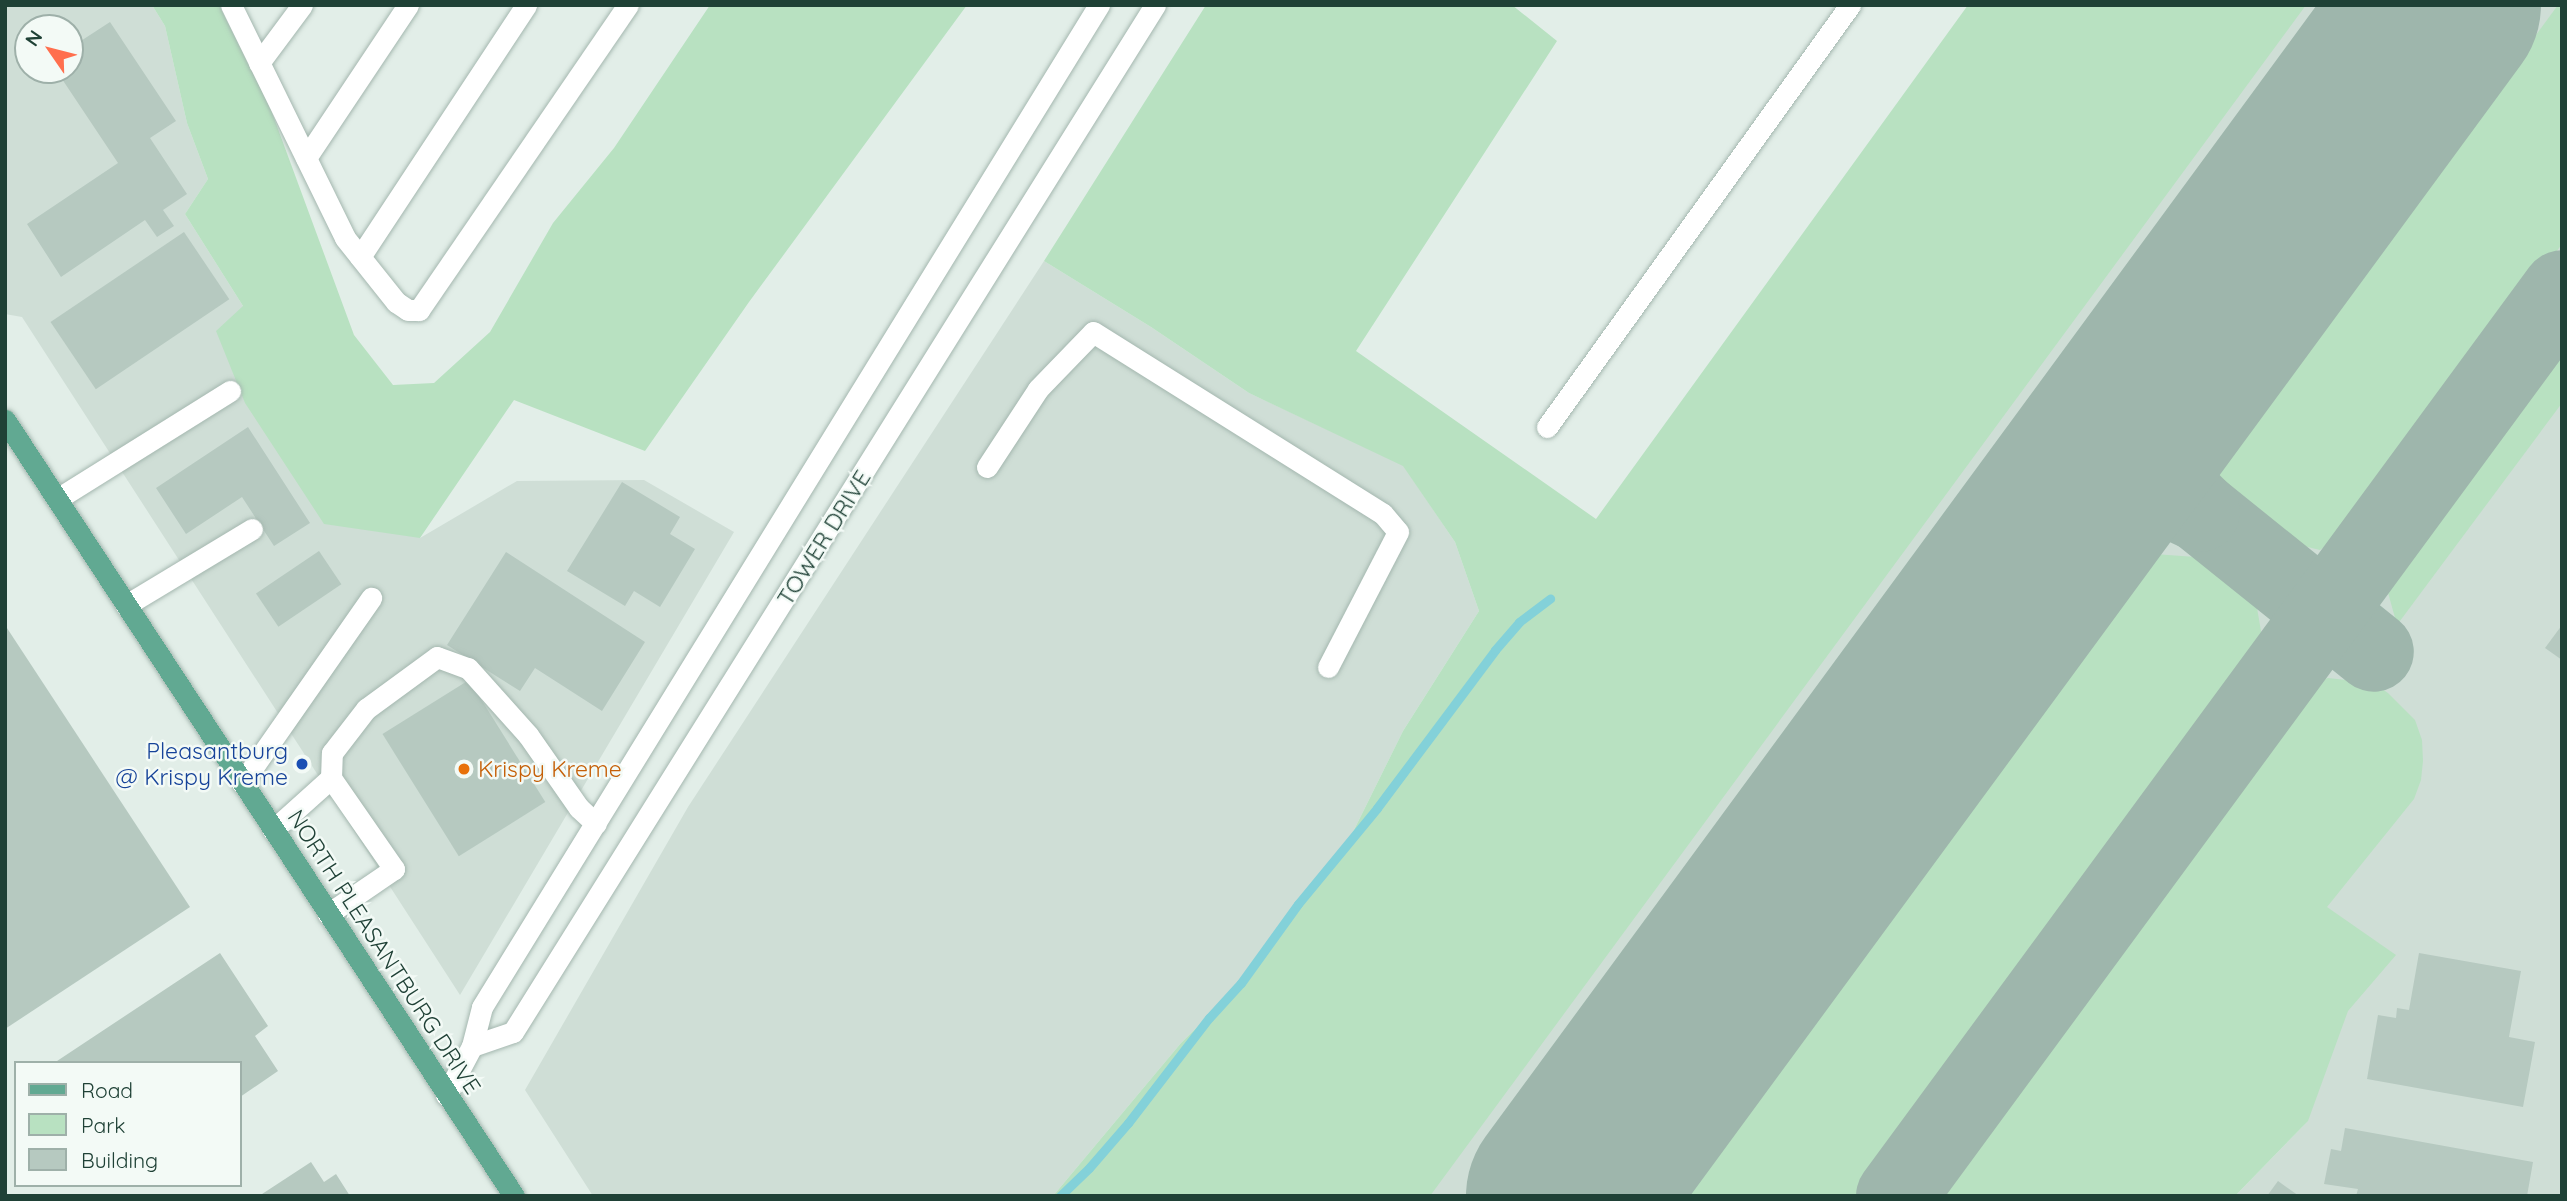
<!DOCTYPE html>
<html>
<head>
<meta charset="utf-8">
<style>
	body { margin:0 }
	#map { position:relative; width:2567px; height:1201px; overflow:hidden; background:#e2eee8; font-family:Quicksand,sans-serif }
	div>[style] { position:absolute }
	.built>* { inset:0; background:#cfded6 }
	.green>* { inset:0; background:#b8e1c1 }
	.stream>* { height:9px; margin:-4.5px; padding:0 4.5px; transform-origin:4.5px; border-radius:4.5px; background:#83d1d9 }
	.taxiway>* { height:80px; margin:-40px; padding:0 40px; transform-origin:40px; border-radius:40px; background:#9eb6ac }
	.runway>* { height:200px; margin:-100px; padding:0 100px; transform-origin:100px; border-radius:100px; background:#9eb6ac }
	.building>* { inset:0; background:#b6c9c0; transform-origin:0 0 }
	.roads { filter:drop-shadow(0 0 2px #a4b7af) drop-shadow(0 0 2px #a4b7af) }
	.minor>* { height:21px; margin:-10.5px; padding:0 10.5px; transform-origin:10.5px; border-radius:10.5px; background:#fff }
	.major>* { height:21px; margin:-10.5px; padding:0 10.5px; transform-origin:10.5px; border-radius:10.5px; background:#61a992 }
	.dots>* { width:19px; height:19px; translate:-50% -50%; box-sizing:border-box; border:4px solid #f3faf6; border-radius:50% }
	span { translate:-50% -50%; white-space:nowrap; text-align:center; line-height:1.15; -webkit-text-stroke:5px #f3faf6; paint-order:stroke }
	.street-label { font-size:23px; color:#1f4136 }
	.transit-label { font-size:23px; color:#164399 }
	.right { translate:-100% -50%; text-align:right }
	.food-label { font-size:23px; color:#c56008 }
	.left { translate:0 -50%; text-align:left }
	.frame { position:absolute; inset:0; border:7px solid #1f4136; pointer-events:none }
	.legend { position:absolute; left:14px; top:1061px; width:228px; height:126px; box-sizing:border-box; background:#f3faf6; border:2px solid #9eb0a9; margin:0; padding:9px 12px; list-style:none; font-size:21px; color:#1f4136 }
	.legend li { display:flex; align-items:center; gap:14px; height:35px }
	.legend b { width:35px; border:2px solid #9eb0a9 }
	.north { position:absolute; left:14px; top:14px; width:70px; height:70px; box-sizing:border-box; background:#f3faf6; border:2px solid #9eb0a9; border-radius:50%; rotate:305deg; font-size:19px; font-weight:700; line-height:28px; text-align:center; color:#1f4136 }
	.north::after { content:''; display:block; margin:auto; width:24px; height:32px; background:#ff6f4e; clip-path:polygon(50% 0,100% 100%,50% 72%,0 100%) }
</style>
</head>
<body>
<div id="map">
	<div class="built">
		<div style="clip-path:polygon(evenodd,5px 5px,152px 5px,165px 26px,187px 123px,208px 179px,185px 214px,243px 306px,420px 538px,517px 481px,644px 480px,734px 532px,460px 995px,22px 317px,5px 314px,5px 5px,28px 28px,70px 28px,70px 70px,28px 70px,28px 28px)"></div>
		<div style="clip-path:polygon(1988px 5px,2562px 5px,2562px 1196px,2235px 1196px,2308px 1121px,2225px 1196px,1114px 1196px)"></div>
		<div style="clip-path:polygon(1044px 261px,1151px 327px,1249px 393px,1403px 465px,1455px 542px,1479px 611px,1403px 731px,1353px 832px,1255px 970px,1181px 1043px,1053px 1196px,593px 1196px,525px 1090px,688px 807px)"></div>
	</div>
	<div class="green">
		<div style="clip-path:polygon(152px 5px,219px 5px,271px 110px,354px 335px,393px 385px,434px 383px,490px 332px,553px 223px,614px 148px,710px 5px,967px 5px,749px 302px,645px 451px,514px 400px,420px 538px,324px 524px,245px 403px,216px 331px,243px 306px,185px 214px,208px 179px,187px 123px,165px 26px)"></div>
		<div style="clip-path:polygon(1206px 5px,1512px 5px,1557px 41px,1356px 351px,1596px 519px,1968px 5px,2306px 5px,1430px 1196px,1053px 1196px,1181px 1043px,1255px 970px,1353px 832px,1403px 731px,1479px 611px,1455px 542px,1403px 466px,1249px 393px,1151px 327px,1044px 261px)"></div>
		<div style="clip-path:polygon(2558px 5px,2562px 5px,2562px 244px,2360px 519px,2320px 550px,2274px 539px,2240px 511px,2215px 471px)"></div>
		<div style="clip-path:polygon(2562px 349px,2562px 403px,2397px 625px,2387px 589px)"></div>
		<div style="clip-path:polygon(2154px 554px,2210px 558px,2237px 577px,2256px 602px,2262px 637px,2243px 676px,1861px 1196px,1685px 1196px)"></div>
		<div style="clip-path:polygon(2328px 678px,2373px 683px,2388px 693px,2415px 720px,2422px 740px,2423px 761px,2421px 780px,2414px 799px,2327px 907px,2396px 955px,2348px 1011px,2308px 1121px,2235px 1196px,1925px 1196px,2299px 690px)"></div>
	</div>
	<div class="stream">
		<div style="left:1060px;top:1196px;width:40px;rotate:-44deg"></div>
		<div style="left:1089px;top:1168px;width:60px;rotate:-49.1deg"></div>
		<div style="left:1128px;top:1123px;width:133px;rotate:-52.4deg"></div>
		<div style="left:1209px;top:1018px;width:47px;rotate:-47.6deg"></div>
		<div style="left:1241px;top:983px;width:97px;rotate:-54.2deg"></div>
		<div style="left:1298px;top:904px;width:124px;rotate:-50.5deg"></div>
		<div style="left:1377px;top:808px;width:197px;rotate:-53.2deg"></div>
		<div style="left:1495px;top:650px;width:37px;rotate:-49deg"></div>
		<div style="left:1519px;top:622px;width:39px;rotate:-37deg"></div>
	</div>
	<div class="taxiway">
		<div style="left:2173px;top:370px;width:42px;rotate:114.1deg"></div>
		<div style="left:2156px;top:408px;width:22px;rotate:98deg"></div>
		<div style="left:2153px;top:430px;width:18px;rotate:84deg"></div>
		<div style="left:2155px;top:448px;width:40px;rotate:65deg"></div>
		<div style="left:2172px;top:484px;width:40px;rotate:45deg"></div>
		<div style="left:2200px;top:512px;width:223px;rotate:38.8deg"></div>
		<div style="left:2059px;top:524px;width:43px;rotate:-35.5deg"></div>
		<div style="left:2094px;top:499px;width:22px;rotate:-16deg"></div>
		<div style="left:2115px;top:493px;width:44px"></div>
		<div style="left:2159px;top:493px;width:45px;rotate:24.9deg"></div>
		<div style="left:1585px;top:1196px;width:12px;rotate:-85deg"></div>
		<div style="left:1586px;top:1184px;width:45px;rotate:-66.3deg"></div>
		<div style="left:1896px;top:1196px;width:1124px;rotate:-53.68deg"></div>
	</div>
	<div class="runway">
		<div style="left:1566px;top:1196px;width:1478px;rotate:-53.7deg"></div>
	</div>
	<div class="building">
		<div style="clip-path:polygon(110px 22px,176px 121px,150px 138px,187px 194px,163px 210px,174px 226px,157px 237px,145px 220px,61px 277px,27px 224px,118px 163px,56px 70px,70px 70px,70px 48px)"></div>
		<div style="left:184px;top:232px;width:81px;height:161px;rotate:56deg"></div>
		<div style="clip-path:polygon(248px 427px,310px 523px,274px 546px,242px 497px,186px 534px,156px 488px)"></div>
		<div style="clip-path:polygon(622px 482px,680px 517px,670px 534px,695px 549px,660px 607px,634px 591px,625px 606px,567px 571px)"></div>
		<div style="left:319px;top:551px;width:40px;height:76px;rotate:56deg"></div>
		<div style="clip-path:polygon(506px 552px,645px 642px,602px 711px,535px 668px,520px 691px,447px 645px)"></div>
		<div style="clip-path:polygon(5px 625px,190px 907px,5px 1029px)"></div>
		<div style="clip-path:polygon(2562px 625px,2562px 660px,2545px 648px)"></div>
		<div style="left:469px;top:680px;width:144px;height:102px;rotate:58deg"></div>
		<div style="clip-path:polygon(220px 953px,268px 1026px,255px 1036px,278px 1071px,240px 1097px,240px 1063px,54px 1063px)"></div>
		<div style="clip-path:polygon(2419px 953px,2521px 971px,2509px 1037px,2535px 1042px,2523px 1107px,2367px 1079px,2378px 1015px,2396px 1018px,2397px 1008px,2409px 1010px)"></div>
		<div style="clip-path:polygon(2345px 1128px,2533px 1162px,2527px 1196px,2356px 1196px,2358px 1189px,2324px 1184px,2331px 1149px,2341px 1151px)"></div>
		<div style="clip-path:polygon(311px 1162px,324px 1182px,336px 1174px,350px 1196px,259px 1196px)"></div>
		<div style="clip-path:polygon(2278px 1181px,2299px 1196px,2267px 1196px)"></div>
	</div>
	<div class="roads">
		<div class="minor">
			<div style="left:231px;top:5px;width:259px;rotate:63.9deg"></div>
			<div style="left:345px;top:238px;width:82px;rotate:51.4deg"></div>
			<div style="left:396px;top:302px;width:14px;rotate:34deg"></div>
			<div style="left:408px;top:310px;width:11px"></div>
			<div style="left:419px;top:310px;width:370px;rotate:-55.6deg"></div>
			<div style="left:259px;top:63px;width:72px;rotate:-53.4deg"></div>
			<div style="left:306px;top:158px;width:184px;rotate:-56.3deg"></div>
			<div style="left:360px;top:257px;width:302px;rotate:-56.6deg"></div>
			<div style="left:1547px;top:427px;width:520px;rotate:-54.32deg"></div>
			<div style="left:987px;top:467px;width:93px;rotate:-56.8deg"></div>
			<div style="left:1038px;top:389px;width:79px;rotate:-46deg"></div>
			<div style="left:1093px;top:332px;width:342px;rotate:32.1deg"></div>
			<div style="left:1383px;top:514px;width:23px;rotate:50deg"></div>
			<div style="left:1398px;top:532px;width:152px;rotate:117.4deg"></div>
			<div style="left:57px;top:499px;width:204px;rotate:-32deg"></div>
			<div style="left:126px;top:605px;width:147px;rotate:-31.1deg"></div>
			<div style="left:242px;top:783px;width:226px;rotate:-55.1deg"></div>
			<div style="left:273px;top:830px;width:78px;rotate:-41.9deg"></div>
			<div style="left:328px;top:914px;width:80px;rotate:-34.3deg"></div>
			<div style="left:394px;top:869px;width:111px;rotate:-124.7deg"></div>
			<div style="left:331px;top:778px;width:25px;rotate:-88deg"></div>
			<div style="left:332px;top:753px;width:56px;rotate:-52.3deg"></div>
			<div style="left:366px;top:709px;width:88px;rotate:-36.2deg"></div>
			<div style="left:437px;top:657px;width:33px;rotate:20deg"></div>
			<div style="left:468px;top:668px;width:90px;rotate:48.2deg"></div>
			<div style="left:528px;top:735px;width:89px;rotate:55.1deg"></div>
			<div style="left:579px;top:808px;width:23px;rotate:43deg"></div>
			<div style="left:472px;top:1046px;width:43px;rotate:-18.9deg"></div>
			<div style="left:513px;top:1032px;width:1211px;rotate:-57.99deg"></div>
			<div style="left:446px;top:1095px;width:55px;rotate:-62deg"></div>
			<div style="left:472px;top:1046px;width:40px;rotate:-75.6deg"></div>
			<div style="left:482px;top:1007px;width:1177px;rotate:-58.38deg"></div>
		</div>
		<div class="major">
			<div style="left:5px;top:420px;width:928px;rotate:56.74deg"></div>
		</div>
	</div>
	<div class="dots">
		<div style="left:302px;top:764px;background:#1a4fb4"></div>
		<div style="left:464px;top:769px;background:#e8710a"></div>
	</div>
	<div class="street-label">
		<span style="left:824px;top:538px;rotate:-58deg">TOWER DRIVE</span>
		<span style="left:384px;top:952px;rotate:57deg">NORTH PLEASANTBURG DRIVE</span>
	</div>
	<div class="transit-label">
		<span class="right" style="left:288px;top:764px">Pleasantburg<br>@ Krispy Kreme</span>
	</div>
	<div class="food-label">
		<span class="left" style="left:478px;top:769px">Krispy Kreme</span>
	</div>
	<div class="frame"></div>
	<ul class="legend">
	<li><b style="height:9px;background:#61a992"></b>Road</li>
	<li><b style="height:19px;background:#b8e1c1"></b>Park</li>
	<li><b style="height:19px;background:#b6c9c0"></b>Building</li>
	</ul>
	<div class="north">N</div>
</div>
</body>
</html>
